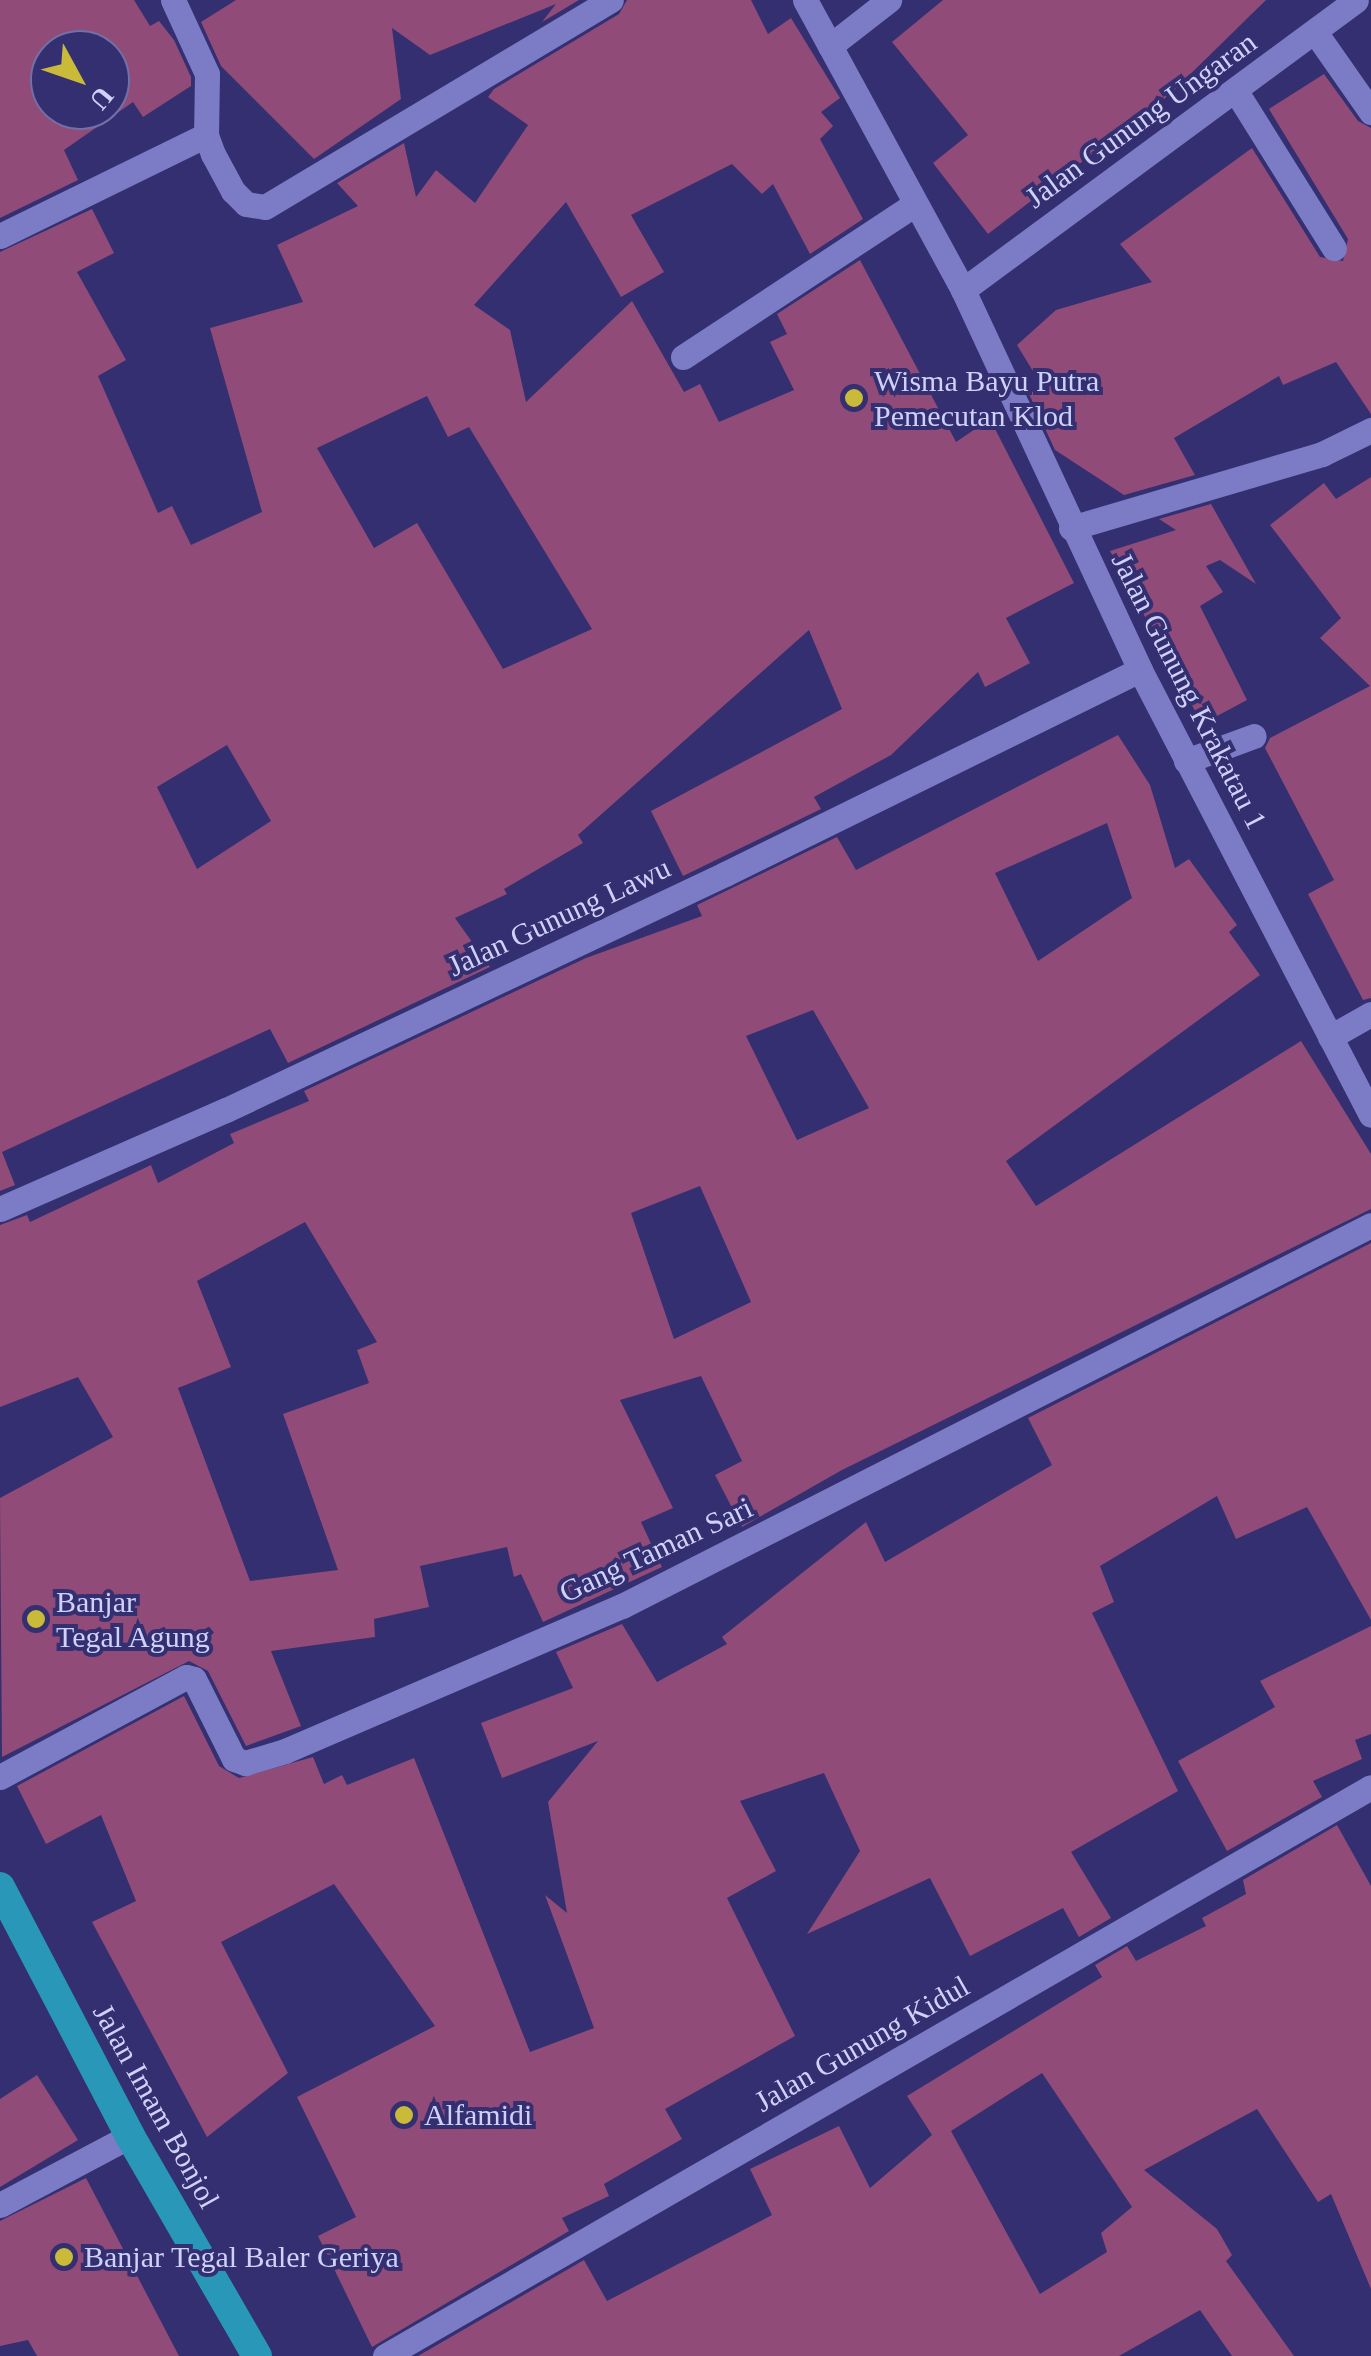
<!DOCTYPE html>
<html>
<head>
<meta charset="utf-8">
<style>
	body { margin:0 }
	#map { position:relative; width:1371px; height:2356px; overflow:hidden; background:#332f70; font-family:"Times New Roman",serif }
	div>[style] { position:absolute }
	.building>* { inset:0; background:#904b78 }
	.minor>* { height:25px; margin:-12.5px; padding:0 12.5px; transform-origin:12.5px; border-radius:12.5px; background:#7b7cc5 }
	.highway>* { height:30px; margin:-15px; padding:0 15px; transform-origin:15px; border-radius:15px; background:#2997b7 }
	.dots>* { width:28px; height:28px; translate:-50% -50%; box-sizing:border-box; border:5px solid #332f70; border-radius:50% }
	span { translate:-50% -50%; white-space:nowrap; text-align:center; line-height:1.15; -webkit-text-stroke:8px #332f70; paint-order:stroke }
	.street-label { font-size:30px; color:#ced1f9 }
	.poi-label { font-size:30px; color:#ced1f9 }
	.left { translate:0 -50%; text-align:left }
	.north { position:absolute; left:30px; top:30px; width:100px; height:100px; box-sizing:border-box; background:#332f70; border:2px solid #7170a7; border-radius:50%; rotate:130deg; font-size:28px; font-weight:700; line-height:40px; text-align:center; color:#ced1f9 }
	.north::after { content:''; display:block; margin:auto; width:35px; height:45px; background:#caba3a; clip-path:polygon(50% 0,100% 100%,50% 72%,0 100%) }
</style>
</head>
<body>
<div id="map">
	<div class="building">
		<div style="clip-path:polygon(evenodd,0 0,134px 0,150px 26px,159px 21px,174px 40px,191px 77px,191px 86px,143px 117px,133px 102px,64px 150px,78px 180px,0 218px,0 0,50px 50px,110px 50px,110px 110px,50px 110px,50px 50px)"></div>
		<div style="clip-path:polygon(236px 0,579px 0,542px 22px,556px 4px,430px 55px,392px 28px,401px 99px,314px 159px,221px 66px,201px 22px)"></div>
		<div style="clip-path:polygon(evenodd,627px 0,751px 0,768px 34px,791px 18px,840px 98px,821px 112px,833px 126px,820px 139px,863px 219px,810px 254px,773px 184px,762px 194px,732px 164px,631px 215px,664px 272px,621px 297px,566px 202px,474px 305px,510px 330px,526px 402px,632px 301px,684px 392px,700px 384px,719px 422px,794px 390px,770px 342px,787px 334px,777px 314px,860px 260px,956px 442px,990px 419px,1074px 583px,1006px 618px,1030px 663px,985px 687px,978px 672px,891px 755px,814px 797px,821px 809px,683px 876px,651px 811px,842px 709px,809px 630px,578px 835px,583px 843px,504px 889px,507px 894px,455px 918px,490px 967px,288px 1063px,270px 1029px,2px 1152px,15px 1185px,0 1191px,0 252px,92px 209px,114px 253px,77px 272px,126px 360px,98px 376px,158px 513px,172px 506px,191px 545px,262px 512px,210px 328px,303px 302px,277px 245px,358px 206px,337px 183px,404px 143px,416px 197px,436px 170px,475px 203px,528px 125px,488px 97px,494px 89px,619px 14px,627px 0,427px 396px,448px 437px,469px 427px,592px 629px,503px 669px,417px 523px,374px 548px,317px 448px,427px 396px,627px 0,227px 745px,271px 821px,197px 869px,157px 787px,227px 745px)"></div>
		<div style="clip-path:polygon(943px 0,1266px 0,1169px 95px,988px 234px,933px 163px,968px 135px,892px 42px)"></div>
		<div style="clip-path:polygon(1324px 74px,1358px 121px,1371px 128px,1371px 414px,1336px 362px,1283px 385px,1279px 376px,1174px 438px,1195px 475px,1124px 495px,1055px 450px,1029px 394px,1042px 386px,1017px 345px,1056px 310px,1152px 282px,1120px 244px,1252px 148px,1320px 257px,1343px 261px,1348px 239px,1269px 109px)"></div>
		<div style="clip-path:polygon(1371px 477px,1371px 998px,1363px 1000px,1308px 894px,1334px 880px,1265px 748px,1270px 738px,1370px 686px,1320px 638px,1341px 618px,1270px 525px,1324px 483px,1336px 499px)"></div>
		<div style="clip-path:polygon(1211px 504px,1256px 584px,1220px 560px,1206px 566px,1223px 592px,1200px 606px,1247px 700px,1202px 724px,1110px 551px,1176px 530px,1159px 519px)"></div>
		<div style="clip-path:polygon(evenodd,1118px 735px,1150px 785px,1175px 868px,1189px 859px,1237px 925px,1229px 932px,1260px 975px,1006px 1161px,1036px 1206px,1301px 1041px,1371px 1154px,1371px 1209px,842px 1470px,742px 1527px,715px 1475px,742px 1461px,701px 1376px,620px 1400px,673px 1508px,641px 1522px,662px 1567px,543px 1622px,521px 1574px,514px 1577px,507px 1547px,420px 1566px,429px 1607px,374px 1619px,375px 1637px,271px 1651px,301px 1726px,246px 1746px,208px 1671px,189px 1661px,2px 1757px,0 1498px,113px 1437px,78px 1377px,0 1407px,0 1225px,27px 1215px,30px 1222px,151px 1165px,158px 1183px,234px 1143px,230px 1134px,309px 1101px,304px 1091px,586px 958px,702px 916px,697px 905px,837px 837px,856px 870px,1118px 735px,1107px 823px,1132px 898px,1038px 961px,995px 873px,1107px 823px,1118px 735px,813px 1010px,869px 1108px,797px 1140px,746px 1036px,813px 1010px,1118px 735px,700px 1186px,751px 1302px,674px 1339px,631px 1213px,700px 1186px,1118px 735px,305px 1222px,377px 1342px,357px 1350px,369px 1383px,283px 1414px,338px 1570px,250px 1581px,178px 1388px,231px 1367px,197px 1281px,305px 1222px)"></div>
		<div style="clip-path:polygon(1371px 1243px,1371px 1620px,1307px 1507px,1236px 1539px,1217px 1496px,1100px 1566px,1114px 1602px,1092px 1613px,1178px 1791px,1071px 1852px,1111px 1918px,1079px 1937px,1063px 1908px,970px 1956px,930px 1878px,807px 1934px,860px 1851px,824px 1773px,740px 1801px,776px 1871px,727px 1898px,795px 2036px,665px 2109px,682px 2139px,604px 2184px,609px 2196px,562px 2218px,569px 2231px,372px 2347px,318px 2236px,356px 2217px,297px 2097px,435px 2026px,334px 1884px,221px 1942px,288px 2073px,207px 2137px,92px 1922px,136px 1901px,101px 1815px,46px 1844px,17px 1786px,184px 1696px,219px 1766px,239px 1778px,313px 1757px,324px 1784px,342px 1775px,347px 1785px,414px 1758px,530px 2052px,594px 2028px,545px 1895px,567px 1913px,548px 1802px,598px 1741px,502px 1778px,481px 1723px,573px 1688px,556px 1652px,622px 1624px,657px 1682px,727px 1644px,722px 1637px,866px 1522px,885px 1562px,1052px 1465px,1028px 1418px)"></div>
		<div style="clip-path:polygon(1371px 1626px,1371px 1734px,1355px 1740px,1362px 1759px,1313px 1781px,1322px 1797px,1227px 1851px,1178px 1761px,1275px 1707px,1260px 1681px)"></div>
		<div style="clip-path:polygon(evenodd,1337px 1825px,1371px 1886px,1371px 2289px,1331px 2194px,1318px 2202px,1257px 2109px,1144px 2170px,1217px 2229px,1232px 2255px,1226px 2261px,1294px 2356px,1232px 2356px,1200px 2310px,1119px 2356px,418px 2356px,584px 2260px,607px 2301px,772px 2215px,750px 2169px,839px 2126px,870px 2188px,932px 2135px,907px 2096px,1102px 1977px,1095px 1965px,1127px 1946px,1136px 1961px,1206px 1926px,1202px 1918px,1246px 1894px,1243px 1880px,1337px 1825px,1042px 2073px,1132px 2207px,1101px 2233px,1107px 2252px,1040px 2294px,951px 2131px,1042px 2073px)"></div>
		<div style="clip-path:polygon(37px 2075px,78px 2140px,0 2187px,0 2099px)"></div>
		<div style="clip-path:polygon(86px 2178px,179px 2356px,37px 2356px,28px 2340px,0 2346px,0 2221px)"></div>
	</div>
	<div class="minor">
		<div style="left:173px;top:0;width:81px;rotate:65.3deg"></div>
		<div style="left:207px;top:74px;width:61px;rotate:90.9deg"></div>
		<div style="left:206px;top:135px;width:20px;rotate:70deg"></div>
		<div style="left:213px;top:154px;width:42px;rotate:61.6deg"></div>
		<div style="left:233px;top:191px;width:18px;rotate:45deg"></div>
		<div style="left:246px;top:204px;width:19px;rotate:9deg"></div>
		<div style="left:265px;top:207px;width:403px;rotate:-30.9deg"></div>
		<div style="left:805px;top:0;width:330px;rotate:61.4deg"></div>
		<div style="left:963px;top:290px;width:419px;rotate:65deg"></div>
		<div style="left:1140px;top:670px;width:501px;rotate:62.57deg"></div>
		<div style="left:1315px;top:32px;width:98px;rotate:55deg"></div>
		<div style="left:830px;top:46px;width:75px;rotate:-37.9deg"></div>
		<div style="left:1237px;top:93px;width:183px;rotate:58deg"></div>
		<div style="left:0;top:236px;width:229px;rotate:-26.1deg"></div>
		<div style="left:963px;top:290px;width:488px;rotate:-36.4deg"></div>
		<div style="left:683px;top:357px;width:278px;rotate:-33.4deg"></div>
		<div style="left:1071px;top:528px;width:262px;rotate:-16.4deg"></div>
		<div style="left:1322px;top:454px;width:55px;rotate:-26.1deg"></div>
		<div style="left:1186px;top:761px;width:72px;rotate:-20.2deg"></div>
		<div style="left:1330px;top:1037px;width:47px;rotate:-29.3deg"></div>
		<div style="left:0;top:1209px;width:247px;rotate:-23.7deg"></div>
		<div style="left:226px;top:1110px;width:552px;rotate:-25.31deg"></div>
		<div style="left:725px;top:874px;width:462px;rotate:-26.2deg"></div>
		<div style="left:0;top:1777px;width:211px;rotate:-28.3deg"></div>
		<div style="left:186px;top:1677px;width:8px;rotate:14deg"></div>
		<div style="left:194px;top:1679px;width:89px;rotate:63.4deg"></div>
		<div style="left:234px;top:1759px;width:12px;rotate:20deg"></div>
		<div style="left:245px;top:1763px;width:42px;rotate:-16.7deg"></div>
		<div style="left:285px;top:1751px;width:367px;rotate:-23.3deg"></div>
		<div style="left:622px;top:1606px;width:840px;rotate:-26.96deg"></div>
		<div style="left:0;top:2205px;width:147px;rotate:-28deg"></div>
		<div style="left:385px;top:2356px;width:1138px;rotate:-29.99deg"></div>
	</div>
	<div class="highway">
		<div style="left:0;top:1887px;width:281px;rotate:62.4deg"></div>
		<div style="left:130px;top:2136px;width:254px;rotate:60deg"></div>
	</div>
	<div class="dots">
		<div style="left:854px;top:398px;background:#caba3a"></div>
		<div style="left:36px;top:1619px;background:#caba3a"></div>
		<div style="left:404px;top:2115px;background:#caba3a"></div>
		<div style="left:64px;top:2257px;background:#caba3a"></div>
	</div>
	<div class="street-label">
		<span style="left:1141px;top:120px;rotate:-36deg">Jalan Gunung Ungaran</span>
		<span style="left:1189px;top:691px;rotate:63deg">Jalan Gunung Krakatau 1</span>
		<span style="left:559px;top:917px;rotate:-25deg">Jalan Gunung Lawu</span>
		<span style="left:656px;top:1550px;rotate:-25deg">Gang Taman Sari</span>
		<span style="left:862px;top:2044px;rotate:-30deg">Jalan Gunung Kidul</span>
		<span style="left:156px;top:2106px;rotate:61deg">Jalan Imam Bonjol</span>
	</div>
	<div class="poi-label">
		<span class="left" style="left:874px;top:398px">Wisma Bayu Putra<br>Pemecutan Klod</span>
		<span class="left" style="left:56px;top:1619px">Banjar<br>Tegal Agung</span>
		<span class="left" style="left:424px;top:2115px">Alfamidi</span>
		<span class="left" style="left:84px;top:2257px">Banjar Tegal Baler Geriya</span>
	</div>
	<div class="north">U</div>
</div>
</body>
</html>
